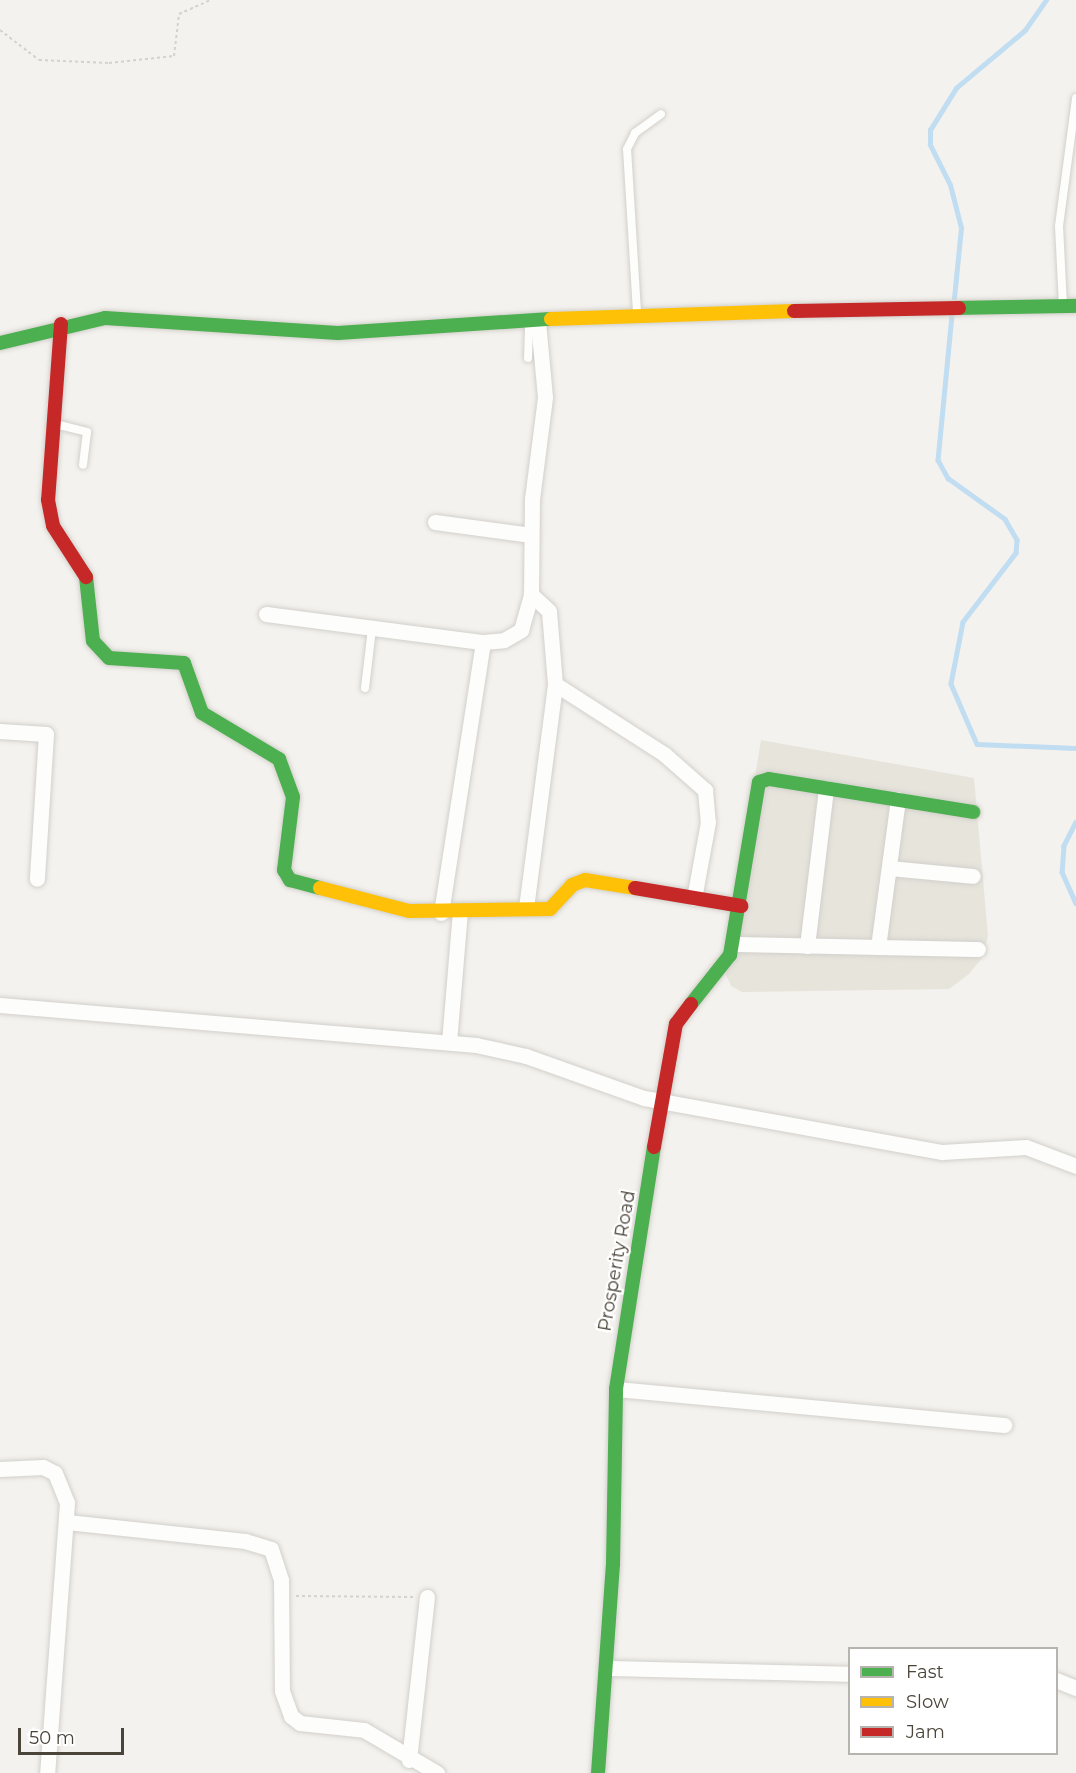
<!DOCTYPE html>
<html>
<head>
<meta charset="utf-8">
<style>
	body { margin:0 }
	#map { position:relative; width:1076px; height:1773px; overflow:hidden; background:#f4f2ee; font-family:Montserrat,sans-serif }
	div>[style] { position:absolute }
	.residential>* { inset:0; background:#e7e4dc }
	.stream>* { height:4.5px; margin:-2.25px; padding:0 2.25px; transform-origin:2.25px; border-radius:2.25px; background:#c0ddf1 }
	.path>* { height:2px; margin-top:-1px; transform-origin:0; background:repeating-linear-gradient(90deg,#d3d2cc 0 3px,transparent 0 6px) }
	.roads { filter:drop-shadow(0 0 2px #d2d0cb) drop-shadow(0 0 2px #d2d0cb) }
	.lane>* { height:8px; margin:-4px; padding:0 4px; transform-origin:4px; border-radius:4px; background:#fdfdfc }
	.street>* { height:15px; margin:-7.5px; padding:0 7.5px; transform-origin:7.5px; border-radius:7.5px; background:#fdfdfc }
	.fast>* { height:14px; margin:-7px; padding:0 7px; transform-origin:7px; border-radius:7px; background:#4caf50 }
	.slow>* { height:14px; margin:-7px; padding:0 7px; transform-origin:7px; border-radius:7px; background:#ffc107 }
	.jam>* { height:14px; margin:-7px; padding:0 7px; transform-origin:7px; border-radius:7px; background:#c62828 }
	span { translate:-50% -50%; white-space:nowrap; text-align:center; line-height:1.15; -webkit-text-stroke:4.5px #fff; paint-order:stroke }
	.street-label { font-size:18px; color:#4b4439 }
	.legend { position:absolute; left:848px; top:1647px; width:210px; height:108px; box-sizing:border-box; background:#fff; border:2px solid #b7b4b0; margin:0; padding:8px 10px; list-style:none; font-size:18px; color:#4b4439 }
	.legend li { display:flex; align-items:center; gap:12px; height:30px }
	.legend b { width:30px; border:2px solid #b7b4b0 }
	.scale { position:absolute; left:18px; top:1728px; width:106px; height:27px; box-sizing:border-box; border:3px solid #4b4439; border-top:0; padding-left:8px; font-size:18px; line-height:21px; white-space:nowrap; color:#4b4439; -webkit-text-stroke:4px #fff; paint-order:stroke }
</style>
</head>
<body>
<div id="map">
	<div class="residential">
		<div style="clip-path:polygon(761px 740px,974px 778px,988px 936px,982px 958px,969px 974px,949px 989px,742px 992px,731px 986px,726px 975px,727px 946px)"></div>
	</div>
	<div class="stream">
		<div style="left:954px;top:298px;width:70px;rotate:-84.3deg"></div>
		<div style="left:961px;top:228px;width:44px;rotate:-104.3deg"></div>
		<div style="left:950px;top:185px;width:45px;rotate:-116.6deg"></div>
		<div style="left:930px;top:145px;width:15px;rotate:-90deg"></div>
		<div style="left:930px;top:130px;width:49px;rotate:-58.2deg"></div>
		<div style="left:956px;top:88px;width:90px;rotate:-40deg"></div>
		<div style="left:1025px;top:30px;width:37px;rotate:-55deg"></div>
		<div style="left:952px;top:315px;width:146px;rotate:95.5deg"></div>
		<div style="left:938px;top:460px;width:21px;rotate:61deg"></div>
		<div style="left:948px;top:478px;width:70px;rotate:35.7deg"></div>
		<div style="left:1005px;top:519px;width:24px;rotate:60deg"></div>
		<div style="left:1017px;top:540px;width:13px;rotate:94deg"></div>
		<div style="left:1016px;top:553px;width:87px;rotate:127.5deg"></div>
		<div style="left:963px;top:622px;width:63px;rotate:101deg"></div>
		<div style="left:951px;top:684px;width:65px;rotate:66.6deg"></div>
		<div style="left:977px;top:744px;width:99px;rotate:2.3deg"></div>
		<div style="left:1076px;top:822px;width:27px;rotate:117deg"></div>
		<div style="left:1064px;top:846px;width:26px;rotate:94deg"></div>
		<div style="left:1062px;top:872px;width:34px;rotate:66deg"></div>
	</div>
	<div class="path">
		<div style="left:0;top:30px;width:49px;rotate:37.6deg"></div>
		<div style="left:39px;top:60px;width:70px;rotate:2.5deg"></div>
		<div style="left:109px;top:63px;width:65px;rotate:-6.1deg"></div>
		<div style="left:174px;top:56px;width:42px;rotate:-83.2deg"></div>
		<div style="left:179px;top:14px;width:34px;rotate:-24deg"></div>
		<div style="left:296px;top:1596px;width:117px;rotate:0.5deg"></div>
	</div>
	<div class="roads">
		<div class="lane">
			<div style="left:1063px;top:305px;width:79px;rotate:-92.9deg"></div>
			<div style="left:1059px;top:226px;width:129px;rotate:-82.4deg"></div>
			<div style="left:637px;top:312px;width:163px;rotate:-93.5deg"></div>
			<div style="left:627px;top:149px;width:18px;rotate:-63deg"></div>
			<div style="left:635px;top:133px;width:32px;rotate:-36deg"></div>
			<div style="left:528px;top:358px;width:36px;rotate:-88deg"></div>
			<div style="left:55px;top:424px;width:33px;rotate:14deg"></div>
			<div style="left:87px;top:432px;width:33px;rotate:97deg"></div>
			<div style="left:365px;top:688px;width:60px;rotate:-83.3deg"></div>
		</div>
		<div class="street">
			<div style="left:435px;top:522px;width:97px;rotate:7.7deg"></div>
			<div style="left:266px;top:614px;width:219px;rotate:7.4deg"></div>
			<div style="left:483px;top:642px;width:21px;rotate:-5deg"></div>
			<div style="left:504px;top:640px;width:20px;rotate:-30deg"></div>
			<div style="left:521px;top:630px;width:37px;rotate:-74deg"></div>
			<div style="left:531px;top:594px;width:95px;rotate:-89.4deg"></div>
			<div style="left:532px;top:499px;width:103px;rotate:-82.7deg"></div>
			<div style="left:545px;top:397px;width:76px;rotate:-95.3deg"></div>
			<div style="left:555px;top:684px;width:130px;rotate:32.7deg"></div>
			<div style="left:664px;top:754px;width:55px;rotate:41.3deg"></div>
			<div style="left:705px;top:790px;width:32px;rotate:85deg"></div>
			<div style="left:708px;top:822px;width:77px;rotate:100.4deg"></div>
			<div style="left:0;top:731px;width:46px;rotate:3.7deg"></div>
			<div style="left:46px;top:734px;width:145px;rotate:93.6deg"></div>
			<div style="left:889px;top:868px;width:84px;rotate:5.4deg"></div>
			<div style="left:526px;top:908px;width:226px;rotate:-82.6deg"></div>
			<div style="left:555px;top:684px;width:73px;rotate:-94.7deg"></div>
			<div style="left:549px;top:611px;width:25px;rotate:-137deg"></div>
			<div style="left:441px;top:913px;width:274px;rotate:-81.2deg"></div>
			<div style="left:734px;top:944px;width:244px;rotate:1.2deg"></div>
			<div style="left:807px;top:946px;width:159px;rotate:-83.1deg"></div>
			<div style="left:878px;top:947px;width:149px;rotate:-82.3deg"></div>
			<div style="left:0;top:1005px;width:478px;rotate:4.8deg"></div>
			<div style="left:476px;top:1045px;width:51px;rotate:12.4deg"></div>
			<div style="left:526px;top:1056px;width:125px;rotate:19.6deg"></div>
			<div style="left:644px;top:1098px;width:303px;rotate:10.3deg"></div>
			<div style="left:942px;top:1152px;width:84px;rotate:-3.4deg"></div>
			<div style="left:1026px;top:1147px;width:53px;rotate:20.8deg"></div>
			<div style="left:449px;top:1042px;width:131px;rotate:-85.2deg"></div>
			<div style="left:616px;top:1389px;width:390px;rotate:5.3deg"></div>
			<div style="left:0;top:1469px;width:43px;rotate:-2.7deg"></div>
			<div style="left:43px;top:1467px;width:13px;rotate:27deg"></div>
			<div style="left:55px;top:1473px;width:32px;rotate:68deg"></div>
			<div style="left:67px;top:1503px;width:271px;rotate:94.2deg"></div>
			<div style="left:67px;top:1522px;width:179px;rotate:6.1deg"></div>
			<div style="left:245px;top:1541px;width:27px;rotate:17deg"></div>
			<div style="left:271px;top:1549px;width:33px;rotate:72deg"></div>
			<div style="left:281px;top:1580px;width:111px;rotate:89.5deg"></div>
			<div style="left:282px;top:1691px;width:27px;rotate:70deg"></div>
			<div style="left:291px;top:1716px;width:11px;rotate:38deg"></div>
			<div style="left:300px;top:1723px;width:64px;rotate:6.2deg"></div>
			<div style="left:364px;top:1730px;width:85px;rotate:30.5deg"></div>
			<div style="left:607px;top:1668px;width:243px;rotate:1.4deg"></div>
			<div style="left:1056px;top:1680px;width:22px;rotate:22deg"></div>
			<div style="left:409px;top:1760px;width:164px;rotate:-83.7deg"></div>
		</div>
		<div class="fast">
			<div style="left:959px;top:308px;width:117px;rotate:-1deg"></div>
			<div style="left:0;top:343px;width:108px;rotate:-13.4deg"></div>
			<div style="left:105px;top:318px;width:233px;rotate:3.7deg"></div>
			<div style="left:338px;top:333px;width:213px;rotate:-3.8deg"></div>
			<div style="left:86px;top:577px;width:64px;rotate:83.8deg"></div>
			<div style="left:93px;top:641px;width:23px;rotate:47deg"></div>
			<div style="left:109px;top:658px;width:75px;rotate:3.8deg"></div>
			<div style="left:184px;top:663px;width:53px;rotate:70.2deg"></div>
			<div style="left:202px;top:713px;width:90px;rotate:30.9deg"></div>
			<div style="left:279px;top:759px;width:40px;rotate:69.8deg"></div>
			<div style="left:293px;top:797px;width:74px;rotate:97deg"></div>
			<div style="left:284px;top:870px;width:12px;rotate:59deg"></div>
			<div style="left:290px;top:880px;width:31px;rotate:15deg"></div>
			<div style="left:691px;top:1004px;width:63px;rotate:-51.5deg"></div>
			<div style="left:730px;top:955px;width:175px;rotate:-80.5deg"></div>
			<div style="left:759px;top:782px;width:10px;rotate:-17deg"></div>
			<div style="left:769px;top:779px;width:207px;rotate:9.2deg"></div>
			<div style="left:598px;top:1773px;width:210px;rotate:-85.9deg"></div>
			<div style="left:613px;top:1564px;width:175px;rotate:-89deg"></div>
			<div style="left:616px;top:1389px;width:245px;rotate:-81.1deg"></div>
		</div>
		<div class="slow">
			<div style="left:551px;top:319px;width:243px;rotate:-1.9deg"></div>
			<div style="left:320px;top:888px;width:92px;rotate:14.5deg"></div>
			<div style="left:409px;top:911px;width:141px;rotate:-0.8deg"></div>
			<div style="left:550px;top:909px;width:33px;rotate:-47deg"></div>
			<div style="left:572px;top:885px;width:14px;rotate:-21deg"></div>
			<div style="left:585px;top:880px;width:51px;rotate:9.1deg"></div>
		</div>
		<div class="jam">
			<div style="left:794px;top:311px;width:165px;rotate:-1deg"></div>
			<div style="left:61px;top:324px;width:176px;rotate:94.2deg"></div>
			<div style="left:48px;top:500px;width:26px;rotate:79deg"></div>
			<div style="left:53px;top:526px;width:61px;rotate:57.1deg"></div>
			<div style="left:635px;top:888px;width:108px;rotate:9.6deg"></div>
			<div style="left:654px;top:1147px;width:125px;rotate:-79.9deg"></div>
			<div style="left:676px;top:1024px;width:25px;rotate:-53deg"></div>
		</div>
	</div>
	<div class="street-label">
		<span style="left:617px;top:1261px;rotate:-80deg">Prosperity Road</span>
	</div>
	<ul class="legend">
	<li><b style="height:8px;background:#4caf50"></b>Fast</li>
	<li><b style="height:8px;background:#ffc107"></b>Slow</li>
	<li><b style="height:8px;background:#c62828"></b>Jam</li>
	</ul>
	<div class="scale">50 m</div>
</div>
</body>
</html>
